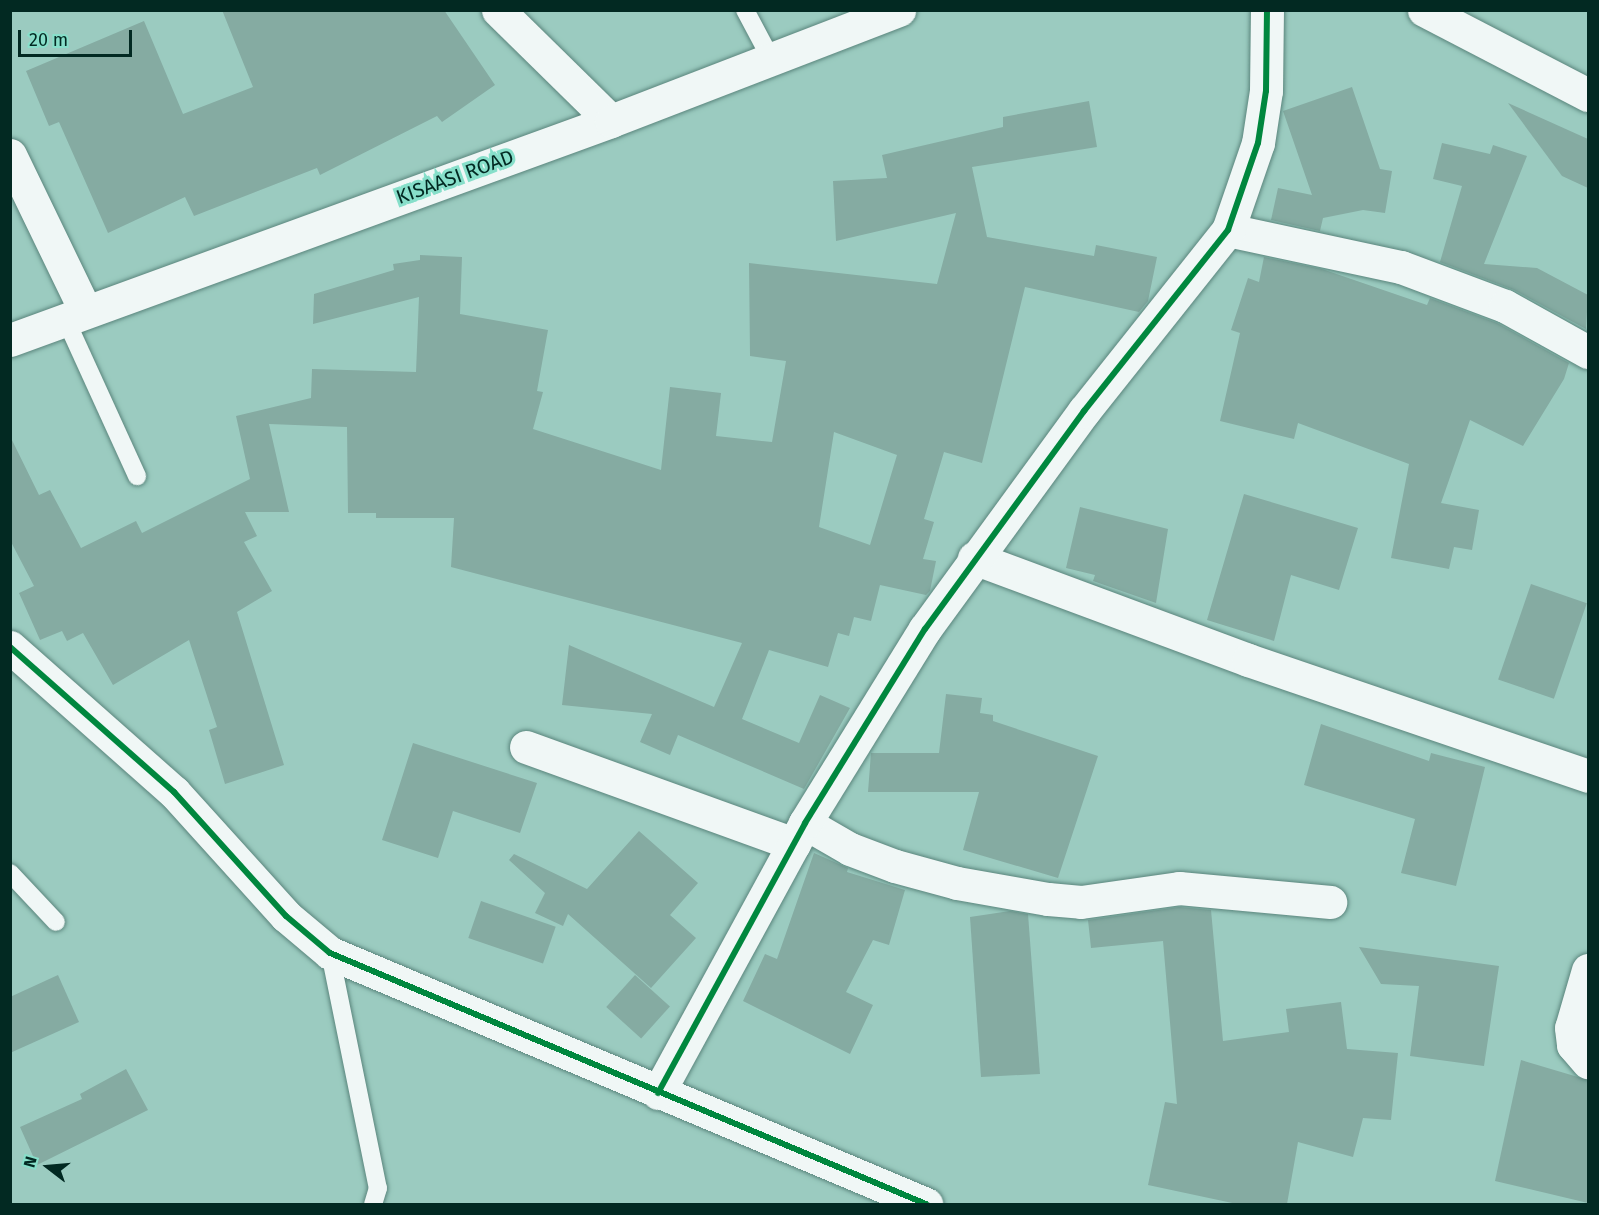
<!DOCTYPE html>
<html>
<head>
<meta charset="utf-8">
<style>
	body { margin:0 }
	#map { position:relative; width:1599px; height:1215px; overflow:hidden; background:#9bcbc0; font-family:"Fira Sans",sans-serif }
	div>[style] { position:absolute }
	.building>* { inset:0; background:#85aba2; transform-origin:0 0 }
	.roads { filter:drop-shadow(0 0 2px #5a857c) drop-shadow(0 0 2px #5a857c) }
	.service>* { height:18px; margin:-9px; padding:0 9px; transform-origin:9px; border-radius:9px; background:#f0f7f6 }
	.minor>* { height:33px; margin:-16.5px; padding:0 16.5px; transform-origin:16.5px; border-radius:16.5px; background:#f0f7f6 }
	.secondary>* { height:33px; margin:-16.5px; padding:0 16.5px; transform-origin:16.5px; border-radius:16.5px; background:#f0f7f6 }
	.cycleway>* { height:6px; margin:-3px; padding:0 3px; transform-origin:3px; border-radius:3px; background:#00873e }
	span { translate:-50% -50%; white-space:nowrap; text-align:center; line-height:1.15; -webkit-text-stroke:6px #87dfca; paint-order:stroke }
	.street-label { font-size:20px; color:#022922 }
	.frame { position:absolute; inset:0; border:12px solid #022922; pointer-events:none }
	.north { position:absolute; left:18px; top:1137px; width:60px; height:60px; -webkit-text-stroke:4px #87dfca; paint-order:stroke; rotate:286deg; font-size:16px; font-weight:700; line-height:24px; text-align:center; color:#022922 }
	.north::after { content:''; display:block; margin:auto; width:21px; height:27px; background:#022922; clip-path:polygon(50% 0,100% 100%,50% 72%,0 100%) }
	.scale { position:absolute; left:18px; top:30px; width:114px; height:27px; box-sizing:border-box; border:3px solid #022922; border-top:0; padding-left:8px; font-size:18px; line-height:21px; white-space:nowrap; color:#022922; -webkit-text-stroke:4px #87dfca; paint-order:stroke }
</style>
</head>
<body>
<div id="map">
	<div class="building">
		<div style="clip-path:polygon(222px 10px,444px 10px,495px 85px,442px 122px,437px 116px,320px 175px,317px 168px,194px 216px,185px 197px,108px 233px,59px 122px,49px 126px,26px 71px,144px 21px,183px 114px,253px 87px)"></div>
		<div style="clip-path:polygon(1352px 87px,1380px 169px,1392px 171px,1385px 213px,1363px 210px,1323px 218px,1320px 231px,1271px 220px,1278px 188px,1312px 195px,1283px 111px)"></div>
		<div style="clip-path:polygon(evenodd,1089px 101px,1097px 147px,972px 167px,987px 237px,1094px 256px,1096px 245px,1157px 257px,1148px 301px,1139px 312px,1025px 287px,982px 463px,944px 452px,924px 519px,934px 522px,923px 559px,936px 561px,930px 591px,926px 595px,880px 585px,871px 621px,854px 617px,849px 636px,838px 633px,828px 667px,769px 650px,742px 719px,799px 743px,820px 695px,850px 708px,804px 789px,678px 735px,670px 755px,640px 742px,652px 714px,562px 705px,569px 645px,714px 707px,742px 643px,451px 567px,454px 518px,376px 518px,376px 513px,348px 513px,347px 427px,269px 424px,289px 512px,245px 512px,257px 536px,244px 542px,272px 591px,237px 612px,284px 765px,225px 784px,209px 730px,217px 727px,189px 640px,113px 685px,83px 633px,67px 641px,62px 631px,40px 640px,19px 593px,34px 586px,10px 540px,10px 436px,39px 495px,50px 490px,81px 548px,136px 521px,142px 533px,250px 479px,236px 416px,311px 398px,312px 369px,416px 372px,419px 297px,313px 324px,314px 294px,394px 270px,393px 264px,420px 260px,420px 255px,462px 257px,460px 314px,548px 330px,537px 391px,543px 392px,533px 429px,661px 470px,670px 387px,721px 393px,716px 436px,772px 442px,786px 361px,750px 356px,749px 263px,937px 284px,956px 213px,836px 241px,833px 181px,887px 178px,882px 155px,1003px 127px,1003px 117px,1089px 101px,834px 432px,897px 455px,870px 545px,819px 527px,834px 432px)"></div>
		<div style="clip-path:polygon(1508px 103px,1588px 139px,1588px 188px,1562px 176px)"></div>
		<div style="clip-path:polygon(1442px 143px,1490px 154px,1493px 145px,1527px 156px,1484px 264px,1537px 268px,1588px 295px,1586px 329px,1514px 290px,1440px 262px,1462px 186px,1433px 179px)"></div>
		<div style="clip-path:polygon(1264px 257px,1322px 269px,1427px 305px,1430px 298px,1497px 323px,1569px 363px,1564px 379px,1523px 446px,1470px 420px,1441px 503px,1479px 510px,1472px 550px,1454px 547px,1449px 569px,1391px 558px,1409px 464px,1298px 423px,1294px 439px,1220px 421px,1240px 333px,1231px 330px,1248px 278px,1259px 282px)"></div>
		<div style="clip-path:polygon(1244px 494px,1358px 528px,1339px 590px,1291px 575px,1274px 641px,1207px 620px)"></div>
		<div style="clip-path:polygon(1080px 507px,1168px 529px,1156px 603px,1093px 581px,1095px 575px,1066px 568px)"></div>
		<div style="left:1531px;top:584px;width:59px;height:101px;rotate:19deg"></div>
		<div style="clip-path:polygon(946px 694px,982px 698px,980px 713px,993px 715px,993px 721px,1098px 756px,1058px 878px,963px 850px,979px 792px,868px 792px,871px 753px,939px 753px)"></div>
		<div style="clip-path:polygon(1321px 724px,1429px 761px,1431px 753px,1485px 767px,1456px 886px,1401px 873px,1415px 819px,1304px 785px)"></div>
		<div style="clip-path:polygon(413px 743px,537px 783px,520px 833px,453px 811px,438px 858px,382px 840px)"></div>
		<div style="clip-path:polygon(639px 831px,698px 883px,670px 915px,696px 938px,651px 988px,568px 914px,563px 926px,535px 913px,545px 893px,509px 860px,514px 854px,587px 889px)"></div>
		<div style="clip-path:polygon(814px 853px,848px 868px,847px 872px,905px 890px,889px 945px,873px 940px,846px 992px,873px 1005px,850px 1054px,743px 1001px,765px 954px,777px 959px)"></div>
		<div style="left:481px;top:901px;width:79px;height:39px;rotate:19deg"></div>
		<div style="clip-path:polygon(1179px 907px,1211px 910px,1223px 1041px,1289px 1032px,1286px 1009px,1341px 1002px,1347px 1049px,1398px 1053px,1391px 1120px,1363px 1118px,1353px 1157px,1298px 1142px,1287px 1204px,1237px 1204px,1148px 1185px,1165px 1102px,1177px 1104px,1163px 941px,1091px 948px,1088px 920px)"></div>
		<div style="clip-path:polygon(1010px 911px,1028px 914px,1040px 1074px,981px 1077px,970px 917px)"></div>
		<div style="clip-path:polygon(1359px 947px,1499px 966px,1484px 1066px,1410px 1056px,1419px 986px,1381px 984px)"></div>
		<div style="clip-path:polygon(58px 975px,79px 1022px,10px 1053px,10px 997px)"></div>
		<div style="left:635px;top:975px;width:47px;height:43px;rotate:42deg"></div>
		<div style="clip-path:polygon(1521px 1060px,1588px 1080px,1588px 1203px,1495px 1181px)"></div>
		<div style="clip-path:polygon(126px 1069px,148px 1110px,37px 1165px,20px 1127px,82px 1099px,80px 1094px)"></div>
	</div>
	<div class="roads">
		<div class="service">
			<div style="left:745px;top:10px;width:55px;rotate:62deg"></div>
			<div style="left:65px;top:318px;width:174px;rotate:65.5deg"></div>
			<div style="left:10px;top:873px;width:67px;rotate:46.8deg"></div>
			<div style="left:330px;top:953px;width:240px;rotate:78.5deg"></div>
			<div style="left:378px;top:1188px;width:17px;rotate:107deg"></div>
		</div>
		<div class="minor">
			<div style="left:498px;top:10px;width:158px;rotate:44.5deg"></div>
			<div style="left:1424px;top:10px;width:185px;rotate:27.4deg"></div>
			<div style="left:10px;top:155px;width:172px;rotate:64.2deg"></div>
			<div style="left:1228px;top:230px;width:177px;rotate:12.1deg"></div>
			<div style="left:1401px;top:267px;width:111px;rotate:20.6deg"></div>
			<div style="left:1505px;top:306px;width:95px;rotate:29deg"></div>
			<div style="left:974px;top:558px;width:292px;rotate:20.4deg"></div>
			<div style="left:1248px;top:660px;width:359px;rotate:18.8deg"></div>
			<div style="left:10px;top:647px;width:219px;rotate:41.5deg"></div>
			<div style="left:174px;top:792px;width:167px;rotate:47.9deg"></div>
			<div style="left:286px;top:916px;width:57px;rotate:40.1deg"></div>
			<div style="left:330px;top:953px;width:647px;rotate:22.84deg"></div>
			<div style="left:526px;top:747px;width:285px;rotate:19.9deg"></div>
			<div style="left:805px;top:823px;width:52px;rotate:30deg"></div>
			<div style="left:850px;top:849px;width:48px;rotate:20.7deg"></div>
			<div style="left:895px;top:866px;width:64px;rotate:15.3deg"></div>
			<div style="left:957px;top:883px;width:92px;rotate:10deg"></div>
			<div style="left:1048px;top:899px;width:33px;rotate:5deg"></div>
			<div style="left:1081px;top:902px;width:99px;rotate:-8.1deg"></div>
			<div style="left:1179px;top:888px;width:152px;rotate:5.3deg"></div>
			<div style="left:1588px;top:970px;width:60px;rotate:106.3deg"></div>
			<div style="left:1571px;top:1028px;width:17px;rotate:83deg"></div>
			<div style="left:1573px;top:1045px;width:23px;rotate:49deg"></div>
			<div style="left:658px;top:1093px;width:307px;rotate:-61.4deg"></div>
			<div style="left:805px;top:823px;width:228px;rotate:-58.3deg"></div>
			<div style="left:925px;top:629px;width:270px;rotate:-53.9deg"></div>
			<div style="left:1084px;top:411px;width:231px;rotate:-51.5deg"></div>
			<div style="left:1228px;top:230px;width:92px;rotate:-71deg"></div>
			<div style="left:1258px;top:143px;width:53px;rotate:-81.3deg"></div>
			<div style="left:1266px;top:91px;width:81px;rotate:-89.3deg"></div>
		</div>
		<div class="secondary">
			<div style="left:10px;top:340px;width:640px;rotate:-20.02deg"></div>
			<div style="left:611px;top:121px;width:309px;rotate:-21.1deg"></div>
		</div>
	</div>
	<div class="cycleway">
		<div style="left:10px;top:647px;width:219px;rotate:41.5deg"></div>
		<div style="left:174px;top:792px;width:167px;rotate:47.9deg"></div>
		<div style="left:286px;top:916px;width:57px;rotate:40.1deg"></div>
		<div style="left:330px;top:953px;width:647px;rotate:22.84deg"></div>
		<div style="left:658px;top:1093px;width:307px;rotate:-61.4deg"></div>
		<div style="left:805px;top:823px;width:228px;rotate:-58.3deg"></div>
		<div style="left:925px;top:629px;width:270px;rotate:-53.9deg"></div>
		<div style="left:1084px;top:411px;width:231px;rotate:-51.5deg"></div>
		<div style="left:1228px;top:230px;width:92px;rotate:-71deg"></div>
		<div style="left:1258px;top:143px;width:53px;rotate:-81.3deg"></div>
		<div style="left:1266px;top:91px;width:81px;rotate:-89.3deg"></div>
	</div>
	<div class="street-label">
		<span style="left:455px;top:177px;rotate:-20deg">KISAASI ROAD</span>
	</div>
	<div class="frame"></div>
	<div class="north">N</div>
	<div class="scale">20 m</div>
</div>
</body>
</html>
